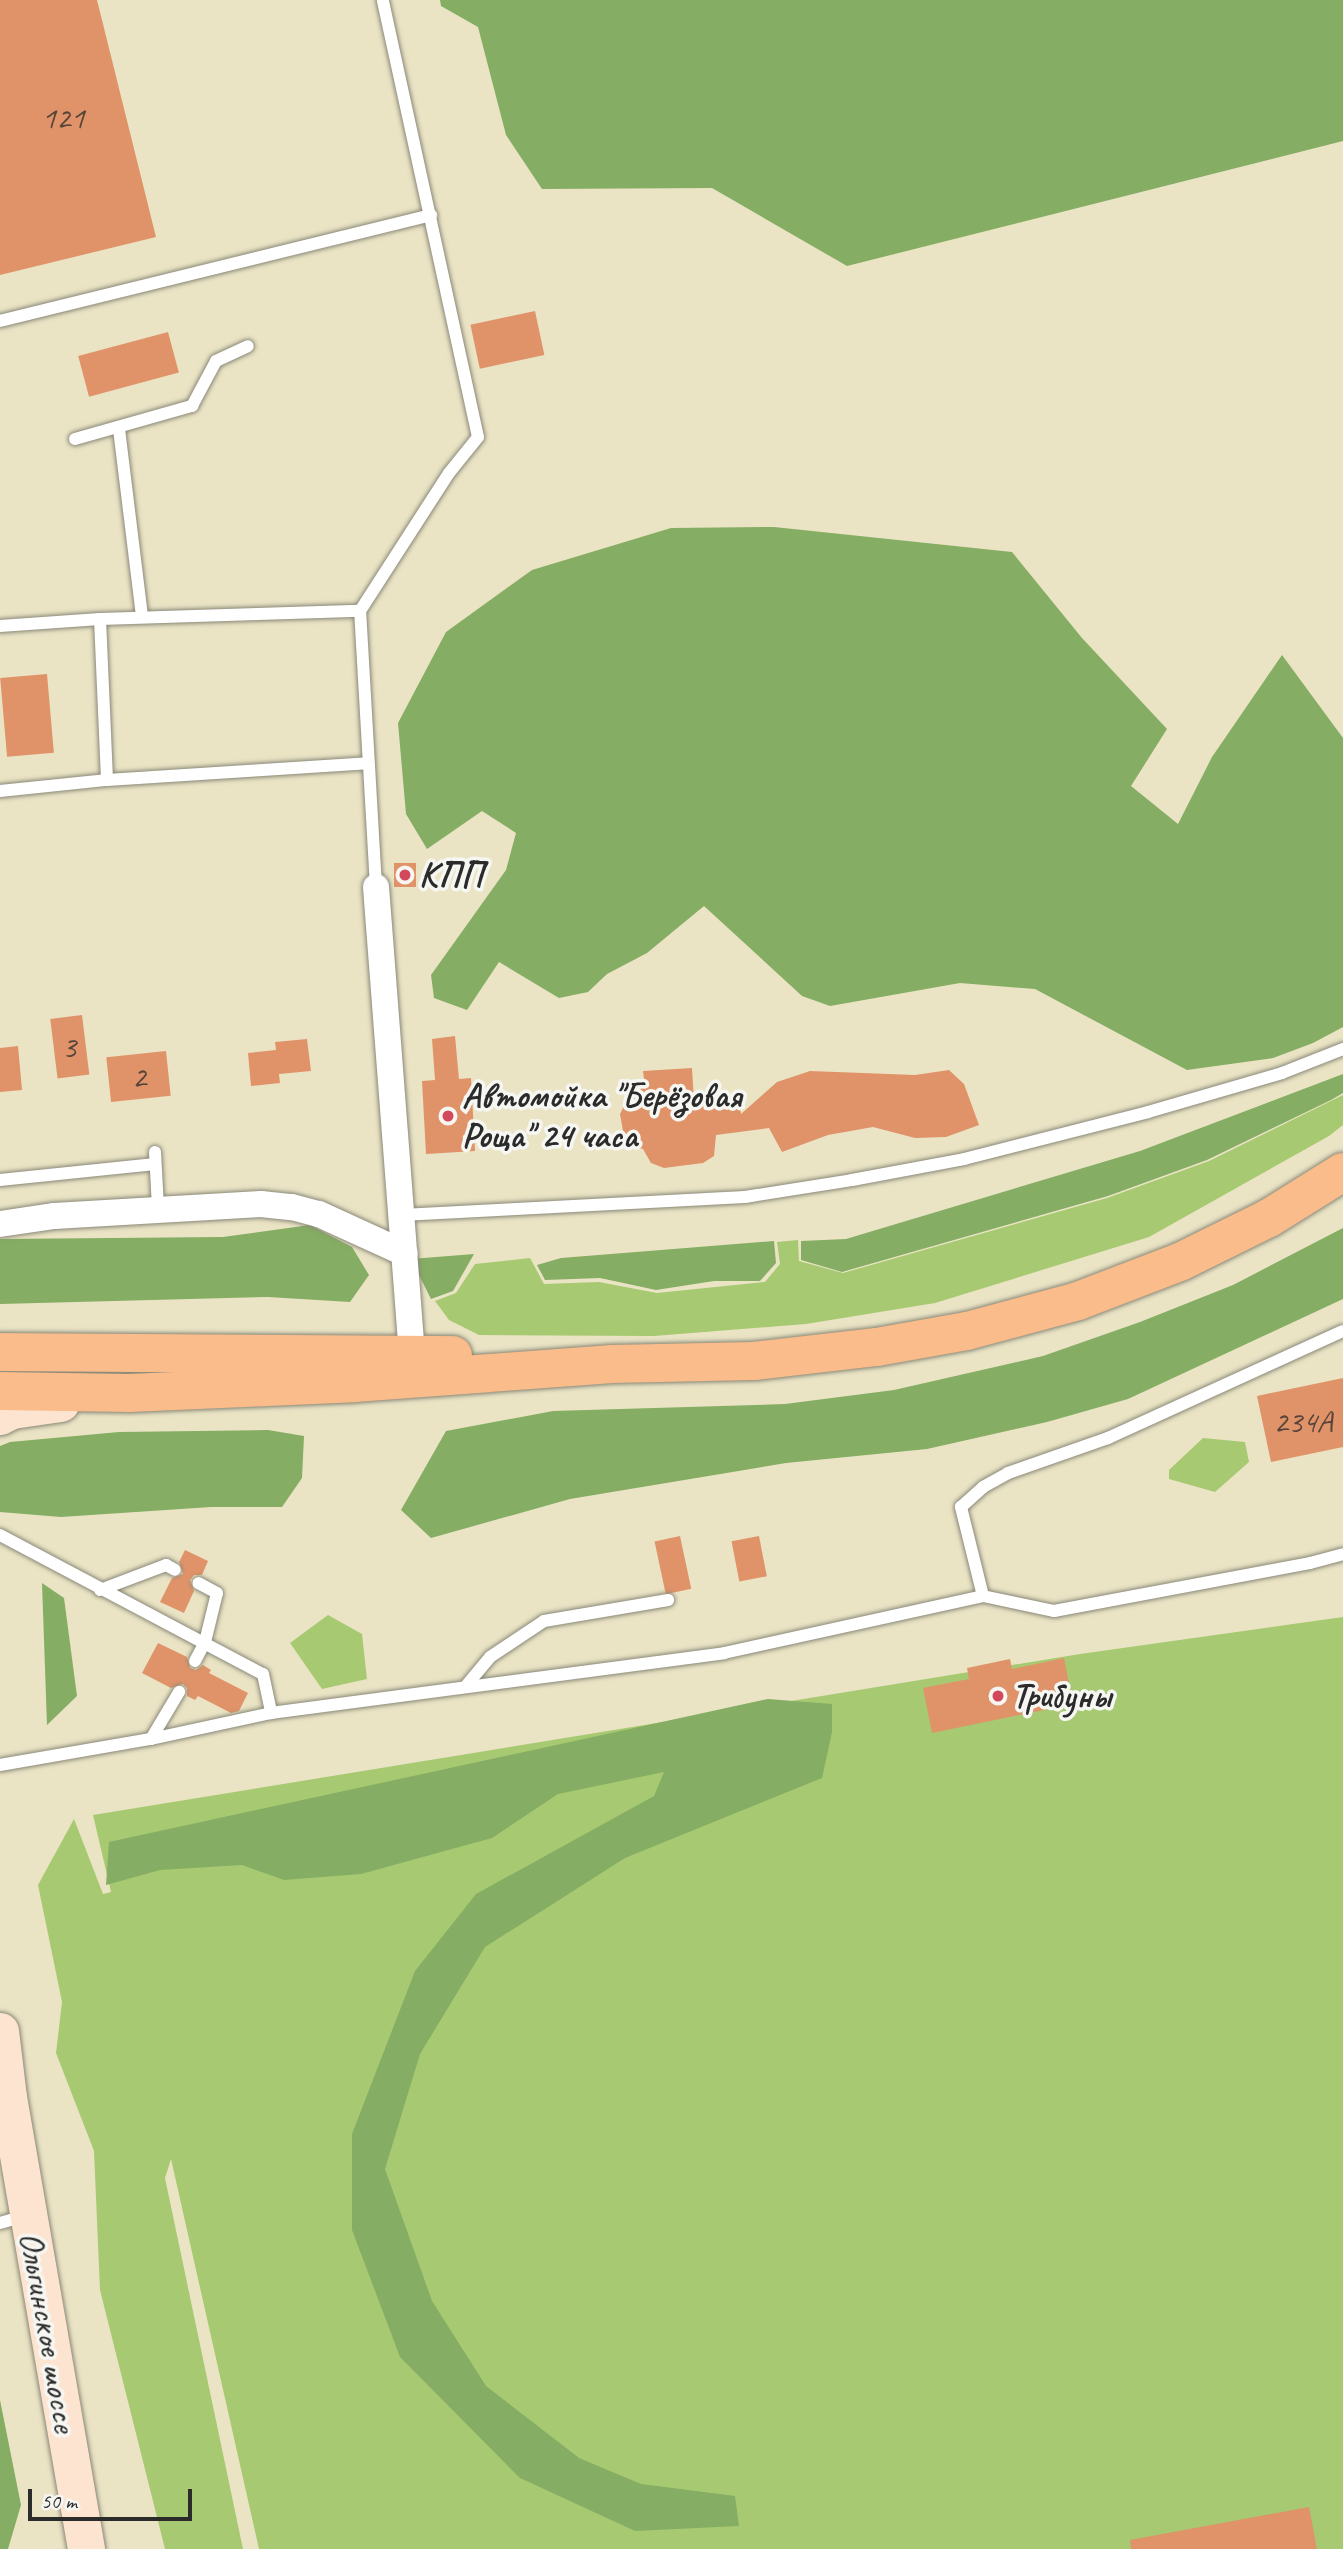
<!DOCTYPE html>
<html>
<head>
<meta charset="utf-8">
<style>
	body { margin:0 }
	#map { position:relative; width:1343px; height:2549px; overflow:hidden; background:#eae4c5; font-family:Caveat,sans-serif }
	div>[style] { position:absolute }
	.green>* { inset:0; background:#a7c971 }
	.forest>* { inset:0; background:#85ad63 }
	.building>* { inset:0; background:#e09369; transform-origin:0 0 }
	.roads { filter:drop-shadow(0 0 2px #8a8878) drop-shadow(0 0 2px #8a8878) }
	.service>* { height:12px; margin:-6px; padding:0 6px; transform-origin:6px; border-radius:6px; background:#fff }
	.minor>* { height:26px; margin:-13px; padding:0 13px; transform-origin:13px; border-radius:13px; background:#fff }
	.secondary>* { height:37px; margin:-18.5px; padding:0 18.5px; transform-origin:18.5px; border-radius:18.5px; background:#fde4d0 }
	.primary>* { height:38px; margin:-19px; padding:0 19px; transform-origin:19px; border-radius:19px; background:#f9bc8a }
	.dots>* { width:19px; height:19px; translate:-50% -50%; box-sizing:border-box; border:4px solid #f6f6f2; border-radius:50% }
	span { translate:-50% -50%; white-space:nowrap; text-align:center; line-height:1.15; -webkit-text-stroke:7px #f6f6f2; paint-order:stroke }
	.number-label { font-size:32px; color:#58453a }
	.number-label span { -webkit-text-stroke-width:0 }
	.poi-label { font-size:35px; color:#2b2b2b; font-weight:700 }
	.left { translate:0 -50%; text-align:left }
	.street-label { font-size:35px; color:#2b2b2b }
	.scale { position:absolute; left:28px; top:2489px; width:164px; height:32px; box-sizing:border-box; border:4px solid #2b2b2b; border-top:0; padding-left:9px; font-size:21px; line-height:24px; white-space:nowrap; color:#2b2b2b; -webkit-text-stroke:5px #f6f6f2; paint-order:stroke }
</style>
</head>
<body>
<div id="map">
	<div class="green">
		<div style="clip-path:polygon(1343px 1095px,1343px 1125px,1329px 1136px,1149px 1237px,935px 1303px,806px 1324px,654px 1336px,479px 1335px,449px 1320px,435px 1301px,456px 1293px,475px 1264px,530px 1258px,544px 1284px,599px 1282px,657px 1293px,765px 1282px,780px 1264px,777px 1242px,798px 1240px,799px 1261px,843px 1273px,1107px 1198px,1209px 1161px)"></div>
		<div style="clip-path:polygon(1203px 1438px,1245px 1442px,1249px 1462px,1215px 1492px,1169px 1479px,1169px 1470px)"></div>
		<div style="clip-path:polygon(328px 1615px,362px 1634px,367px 1679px,322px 1689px,290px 1643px)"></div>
		<div style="clip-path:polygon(1343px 1617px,1343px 2549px,259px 2549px,171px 2159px,165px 2178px,243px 2549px,165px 2549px,100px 2290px,94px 2151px,56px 2053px,62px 2002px,38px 1885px,74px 1819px,103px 1894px,111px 1892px,93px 1815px,1080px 1654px)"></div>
	</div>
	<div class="forest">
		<div style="clip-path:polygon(440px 0,1343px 0,1343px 141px,847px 266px,712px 188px,542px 189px,506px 135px,478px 27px,441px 6px)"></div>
		<div style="clip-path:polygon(774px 527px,1012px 552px,1082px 638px,1167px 729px,1131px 786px,1178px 824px,1212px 757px,1282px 655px,1343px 738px,1343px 1027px,1313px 1043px,1273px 1058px,1187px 1070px,1035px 989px,960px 983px,830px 1006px,802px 996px,704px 906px,647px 953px,607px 974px,588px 992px,559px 998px,499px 962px,467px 1010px,434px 998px,431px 975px,506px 870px,516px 833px,482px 811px,427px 849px,406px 814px,398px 723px,446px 632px,532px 570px,671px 528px)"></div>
		<div style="clip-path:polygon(1343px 1074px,1343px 1093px,1331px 1100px,1207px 1160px,1108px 1196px,842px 1272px,801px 1260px,801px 1241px,846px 1239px,1140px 1151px)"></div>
		<div style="clip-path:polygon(310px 1225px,352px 1247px,369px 1275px,350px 1302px,268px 1297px,0 1304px,0 1239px,223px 1237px)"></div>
		<div style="clip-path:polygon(1343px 1228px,1343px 1299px,1128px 1399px,1047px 1422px,927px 1449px,786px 1463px,570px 1499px,431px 1538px,401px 1510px,446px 1431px,553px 1411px,785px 1404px,894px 1390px,1043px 1356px,1140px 1322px,1233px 1285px)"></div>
		<div style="clip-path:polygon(774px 1241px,776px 1263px,760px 1281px,714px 1281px,656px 1290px,600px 1278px,545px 1280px,537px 1265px,561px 1258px)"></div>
		<div style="clip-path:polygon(474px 1254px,453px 1291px,431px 1299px,411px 1259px)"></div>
		<div style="clip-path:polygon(268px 1430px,304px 1436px,302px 1478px,282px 1507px,211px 1507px,61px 1517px,0 1512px,0 1446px,10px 1442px,119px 1432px)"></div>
		<div style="clip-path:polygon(42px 1583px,64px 1598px,77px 1696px,47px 1725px)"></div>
		<div style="clip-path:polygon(768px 1699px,832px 1704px,832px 1732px,822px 1778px,625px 1858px,485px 1947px,420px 2054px,385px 2169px,432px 2301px,486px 2386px,579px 2458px,641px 2484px,735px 2496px,739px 2526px,635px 2531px,520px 2478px,400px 2357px,352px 2230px,352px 2134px,415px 1971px,476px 1894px,654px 1796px,664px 1772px,558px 1794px,492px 1838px,361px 1874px,284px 1880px,242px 1865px,160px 1870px,106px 1885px,109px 1842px)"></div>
		<div style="clip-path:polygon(0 2400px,21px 2505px,8px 2549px,0 2549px)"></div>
	</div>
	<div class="building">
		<div style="clip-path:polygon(0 0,97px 0,156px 237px,0 275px)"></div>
		<div style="left:535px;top:311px;width:45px;height:66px;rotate:78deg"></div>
		<div style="left:168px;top:332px;width:42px;height:93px;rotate:75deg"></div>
		<div style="left:47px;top:674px;width:79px;height:47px;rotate:85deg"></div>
		<div style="left:394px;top:863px;width:22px;height:24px"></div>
		<div style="left:82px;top:1015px;width:60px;height:32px;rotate:83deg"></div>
		<div style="clip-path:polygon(455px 1036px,459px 1079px,471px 1078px,475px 1151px,426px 1154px,422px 1081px,435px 1080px,432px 1039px)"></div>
		<div style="clip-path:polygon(307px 1039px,311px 1071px,279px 1074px,280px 1083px,251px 1086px,248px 1053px,276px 1050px,275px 1042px)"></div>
		<div style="clip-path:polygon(18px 1046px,22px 1090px,0 1092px,0 1048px)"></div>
		<div style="left:166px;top:1051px;width:45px;height:60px;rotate:84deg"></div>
		<div style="clip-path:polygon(692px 1068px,694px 1101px,738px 1097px,741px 1114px,777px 1082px,810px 1071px,915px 1075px,949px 1070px,964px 1084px,979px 1125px,946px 1137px,915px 1138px,873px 1127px,828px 1135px,782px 1152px,769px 1128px,716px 1135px,714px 1156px,703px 1163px,664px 1168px,651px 1163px,643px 1149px,634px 1146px,623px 1131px,620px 1114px,628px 1098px,645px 1086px,643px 1071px)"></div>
		<div style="clip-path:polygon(1343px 1378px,1343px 1447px,1271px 1462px,1257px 1396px)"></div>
		<div style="left:680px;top:1536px;width:54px;height:26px;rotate:78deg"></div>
		<div style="left:759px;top:1536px;width:41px;height:28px;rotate:79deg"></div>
		<div style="clip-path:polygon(185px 1550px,208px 1561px,202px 1575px,194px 1575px,190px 1580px,194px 1591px,184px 1613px,160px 1602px,172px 1578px,183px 1574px,179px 1562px)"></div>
		<div style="clip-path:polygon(158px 1643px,187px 1657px,190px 1668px,196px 1670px,203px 1665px,211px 1670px,209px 1673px,248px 1693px,239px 1711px,231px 1713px,198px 1696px,195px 1700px,187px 1696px,187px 1688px,183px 1684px,171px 1688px,142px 1673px)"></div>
		<div style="clip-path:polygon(1064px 1658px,1073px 1704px,932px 1733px,923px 1688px,969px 1679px,967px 1668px,1010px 1659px,1012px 1669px)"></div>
		<div style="clip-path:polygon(1309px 2507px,1317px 2549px,1131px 2549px,1130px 2540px)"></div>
	</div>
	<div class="roads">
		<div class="service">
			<div style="left:0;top:321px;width:444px;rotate:-13.8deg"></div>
			<div style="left:119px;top:429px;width:189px;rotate:83deg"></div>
			<div style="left:75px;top:439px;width:122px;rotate:-15.8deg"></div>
			<div style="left:192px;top:406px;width:51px;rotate:-61.9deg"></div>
			<div style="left:216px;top:361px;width:35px;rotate:-25deg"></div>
			<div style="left:100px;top:619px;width:161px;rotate:87.5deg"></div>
			<div style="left:0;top:626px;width:100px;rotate:-4deg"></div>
			<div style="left:100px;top:619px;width:260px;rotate:-1.8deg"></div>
			<div style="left:0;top:791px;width:108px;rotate:-5.9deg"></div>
			<div style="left:107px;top:780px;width:261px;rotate:-3.7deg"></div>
			<div style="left:376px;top:887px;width:276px;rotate:-93.3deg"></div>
			<div style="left:360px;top:611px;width:164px;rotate:-57.2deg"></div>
			<div style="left:449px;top:473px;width:46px;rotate:-51.1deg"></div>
			<div style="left:478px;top:437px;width:447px;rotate:-102.3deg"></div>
			<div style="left:155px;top:1152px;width:56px;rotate:86.9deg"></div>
			<div style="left:0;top:1180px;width:156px;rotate:-5.9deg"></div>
			<div style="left:402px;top:1215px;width:343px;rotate:-3deg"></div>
			<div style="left:745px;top:1197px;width:108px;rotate:-9deg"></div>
			<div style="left:852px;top:1180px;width:114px;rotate:-10.6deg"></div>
			<div style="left:964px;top:1159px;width:190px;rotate:-14.3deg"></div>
			<div style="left:1148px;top:1112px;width:140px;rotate:-16.2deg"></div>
			<div style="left:1282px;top:1073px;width:66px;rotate:-21.5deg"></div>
			<div style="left:0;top:1535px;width:297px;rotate:27.9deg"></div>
			<div style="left:263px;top:1674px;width:40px;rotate:78deg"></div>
			<div style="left:100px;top:1590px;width:71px;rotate:-20.7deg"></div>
			<div style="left:166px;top:1565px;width:10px;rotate:29deg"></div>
			<div style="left:983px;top:1596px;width:92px;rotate:-103.9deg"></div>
			<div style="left:961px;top:1507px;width:30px;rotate:-42deg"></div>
			<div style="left:983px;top:1487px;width:29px;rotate:-29deg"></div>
			<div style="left:1008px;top:1473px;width:106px;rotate:-19.3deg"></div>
			<div style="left:1108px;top:1438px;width:258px;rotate:-24.5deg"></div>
			<div style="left:195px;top:1661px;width:21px;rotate:-62deg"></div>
			<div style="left:205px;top:1642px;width:50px;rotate:-76.2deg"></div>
			<div style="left:217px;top:1593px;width:21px;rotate:-152deg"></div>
			<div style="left:465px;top:1687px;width:39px;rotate:-50deg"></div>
			<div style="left:490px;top:1657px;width:65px;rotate:-33.7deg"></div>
			<div style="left:544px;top:1621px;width:126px;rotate:-9.6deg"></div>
			<div style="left:151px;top:1739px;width:55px;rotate:-59.2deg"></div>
			<div style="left:0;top:1765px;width:153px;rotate:-9.8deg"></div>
			<div style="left:151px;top:1739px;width:123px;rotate:-12.2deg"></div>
			<div style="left:271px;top:1713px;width:457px;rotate:-7.5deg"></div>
			<div style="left:724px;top:1653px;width:265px;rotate:-12.4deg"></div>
			<div style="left:983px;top:1596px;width:73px;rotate:11.9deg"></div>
			<div style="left:1054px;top:1611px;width:260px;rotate:-10.6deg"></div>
			<div style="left:1310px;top:1563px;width:34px;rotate:-15deg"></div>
			<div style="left:0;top:2223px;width:25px;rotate:-16deg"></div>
		</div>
		<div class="minor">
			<div style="left:376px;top:887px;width:466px;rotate:85.6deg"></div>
			<div style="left:0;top:1224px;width:55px;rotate:-8.4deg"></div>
			<div style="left:54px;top:1216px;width:207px;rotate:-3.3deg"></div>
			<div style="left:261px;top:1204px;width:31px;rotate:6deg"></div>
			<div style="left:292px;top:1207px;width:28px;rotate:15deg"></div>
			<div style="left:319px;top:1214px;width:94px;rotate:24.6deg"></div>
		</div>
		<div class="secondary">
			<div style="left:0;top:1416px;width:13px;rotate:-27deg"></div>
			<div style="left:12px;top:1410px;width:49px;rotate:-8.3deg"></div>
			<div style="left:0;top:2031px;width:66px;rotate:83.1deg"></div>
			<div style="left:8px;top:2097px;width:459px;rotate:80.2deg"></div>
		</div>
		<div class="primary">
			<div style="left:0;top:1352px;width:453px;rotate:0.4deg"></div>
			<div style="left:0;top:1391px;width:129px;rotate:0.9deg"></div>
			<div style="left:129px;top:1393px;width:225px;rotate:-2.5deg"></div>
			<div style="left:354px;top:1383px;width:259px;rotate:-4.2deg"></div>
			<div style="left:612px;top:1364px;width:142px;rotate:-1.2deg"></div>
			<div style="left:754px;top:1361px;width:124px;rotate:-6.5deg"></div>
			<div style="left:877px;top:1347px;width:91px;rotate:-10.1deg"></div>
			<div style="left:967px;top:1331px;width:115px;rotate:-15.1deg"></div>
			<div style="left:1078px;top:1301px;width:111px;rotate:-21deg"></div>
			<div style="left:1182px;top:1261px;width:97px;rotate:-26.3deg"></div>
			<div style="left:1269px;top:1218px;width:87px;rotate:-31.9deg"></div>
		</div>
	</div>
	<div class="dots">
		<div style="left:405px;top:875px;background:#d1495b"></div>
		<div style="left:448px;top:1116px;background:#d1495b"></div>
		<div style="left:998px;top:1696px;background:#d1495b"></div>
	</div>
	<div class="number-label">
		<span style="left:63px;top:118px">121</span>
		<span style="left:69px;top:1047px">3</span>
		<span style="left:139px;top:1077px">2</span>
		<span style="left:1303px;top:1422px">234А</span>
	</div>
	<div class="poi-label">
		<span class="left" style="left:419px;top:875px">КПП</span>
		<span class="left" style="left:462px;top:1116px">Автомойка "Берёзовая<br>Роща" 24 часа</span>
		<span class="left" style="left:1012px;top:1696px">Трибуны</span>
	</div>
	<div class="street-label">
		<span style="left:48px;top:2332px;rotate:80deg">Ольгинское шоссе</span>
	</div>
	<div class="scale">50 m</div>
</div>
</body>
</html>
